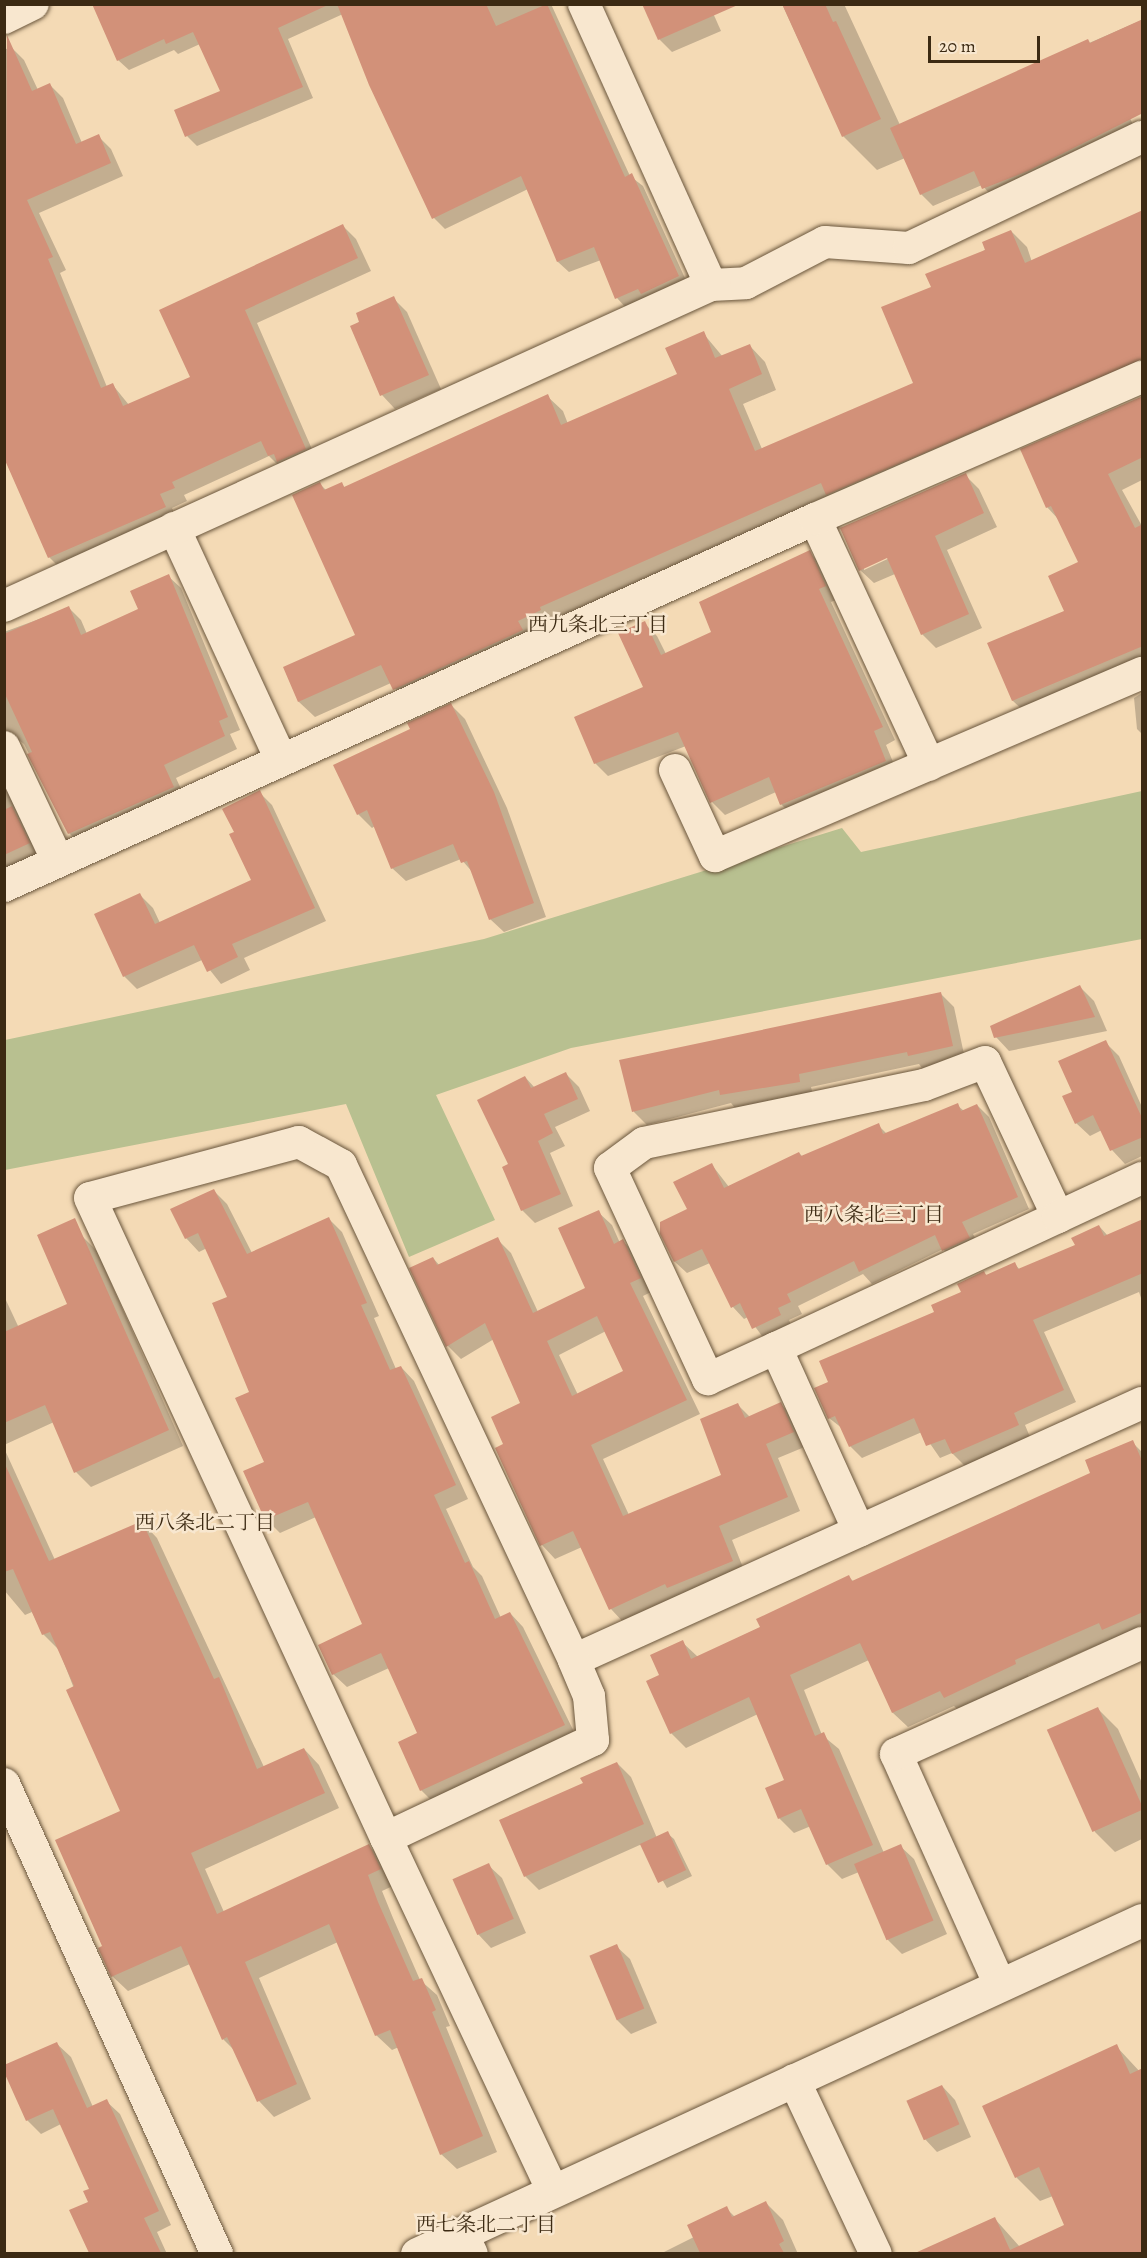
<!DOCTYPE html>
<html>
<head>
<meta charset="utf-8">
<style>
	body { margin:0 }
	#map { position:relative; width:1147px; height:2258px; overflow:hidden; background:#f4dab5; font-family:Alegreya,"Noto Serif JP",serif }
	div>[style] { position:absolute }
	.green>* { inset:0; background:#b8c090 }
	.shadow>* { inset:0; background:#0003 }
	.building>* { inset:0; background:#d29179; transform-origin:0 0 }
	.roads { filter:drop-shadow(0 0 2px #6a563c) drop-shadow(0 0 2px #6a563c) }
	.street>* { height:32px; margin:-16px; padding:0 16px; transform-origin:16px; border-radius:16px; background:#f8e7cf }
	.secondary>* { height:33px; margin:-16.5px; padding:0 16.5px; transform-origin:16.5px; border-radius:16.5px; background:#f8e7cf }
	span { translate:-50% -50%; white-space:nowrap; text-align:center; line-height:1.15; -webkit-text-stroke:5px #f8e7cf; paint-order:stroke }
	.neighbourhood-label { font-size:20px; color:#3c2a13 }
	.frame { position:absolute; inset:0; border:6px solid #3c2a13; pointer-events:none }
	.scale { position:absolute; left:928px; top:36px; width:112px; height:27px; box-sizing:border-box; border:3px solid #3c2a13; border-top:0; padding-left:8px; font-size:18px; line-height:21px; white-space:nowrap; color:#3c2a13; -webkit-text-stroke:4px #f8e7cf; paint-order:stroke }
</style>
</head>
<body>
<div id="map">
	<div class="green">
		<div style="clip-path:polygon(1142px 791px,1142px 939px,571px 1048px,436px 1095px,495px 1220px,409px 1257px,346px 1104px,5px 1170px,5px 1040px,484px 939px,842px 828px,861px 852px)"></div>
	</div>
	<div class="shadow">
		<div style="clip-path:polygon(111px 4px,551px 4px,630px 176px,643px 186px,689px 287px,627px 309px,617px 298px,601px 260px,569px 272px,558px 262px,528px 189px,445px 229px,434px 218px,343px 14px,288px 39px,313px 98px,197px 146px,187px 136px,222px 92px,200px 44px,178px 54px,174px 50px,129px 70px,118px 60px)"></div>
		<div style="clip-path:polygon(709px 4px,721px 31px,672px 52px,659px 39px)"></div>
		<div style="clip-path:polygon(782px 4px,844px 4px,900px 125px,1142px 20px,1128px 114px,1137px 133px,996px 201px,982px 185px,933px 206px,921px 194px,905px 158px,877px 170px,843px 136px)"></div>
		<div style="clip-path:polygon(11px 47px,24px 60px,38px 90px,50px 85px,63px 98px,82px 143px,98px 136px,111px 149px,123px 176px,39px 213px,66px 270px,60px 273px,107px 387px,112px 384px,129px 405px,192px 377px,161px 310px,343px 226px,356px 239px,371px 271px,257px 323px,318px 463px,282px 469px,269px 456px,184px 495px,187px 501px,172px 508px,178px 520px,62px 570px,49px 557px,4px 457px,4px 312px,16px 308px,4px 284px,4px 50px)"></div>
		<div style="clip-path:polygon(1142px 213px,1142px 382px,409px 705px,391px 683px,315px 717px,299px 702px,285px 668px,357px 636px,320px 484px,327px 491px,342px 484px,345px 488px,547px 396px,563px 411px,568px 424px,679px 375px,703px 333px,723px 357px,750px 346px,765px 362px,776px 390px,743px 404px,762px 449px,915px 384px,932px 288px,1011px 231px,1027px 247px,1032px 262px)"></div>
		<div style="clip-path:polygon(393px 298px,407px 312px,441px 389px,395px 409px,382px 395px,352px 327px)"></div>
		<div style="clip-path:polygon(1142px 398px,1142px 480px,1122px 490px,1142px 526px,1142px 672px,1029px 716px,1013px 701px,989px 644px,1066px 611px,1080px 563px,1059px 520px,1047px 507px)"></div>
		<div style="clip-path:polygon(evenodd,965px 475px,979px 489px,997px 527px,947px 550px,982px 628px,936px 648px,922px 634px,895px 574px,874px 583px,860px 570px,965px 475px,893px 553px,894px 556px,864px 570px,864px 567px,893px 553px)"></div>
		<div style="clip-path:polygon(809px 552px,822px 565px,838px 599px,831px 602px,895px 740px,886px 745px,898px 774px,794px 817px,781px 804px,776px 792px,725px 815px,712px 802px,686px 746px,608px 776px,595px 763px,645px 688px,644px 623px,657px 636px,666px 654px,713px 632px)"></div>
		<div style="clip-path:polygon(168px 576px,181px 588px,240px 730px,230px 734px,237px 749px,176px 778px,186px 800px,82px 846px,69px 833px,24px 744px,20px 741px,4px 747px,4px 632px,69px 608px,81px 620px,87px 634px,140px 610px)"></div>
		<div style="clip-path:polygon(1142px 693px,1142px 734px,1137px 729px,1134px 698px)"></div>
		<div style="clip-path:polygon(451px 705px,465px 719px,507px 808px,546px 917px,504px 932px,490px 919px,474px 874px,461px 859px,406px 881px,392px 868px,375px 826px,372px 828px,358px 814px,412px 730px)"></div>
		<div style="clip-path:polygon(4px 778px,41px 856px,4px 873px)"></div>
		<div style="clip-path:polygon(259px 792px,272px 805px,326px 921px,244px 958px,250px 970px,221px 984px,202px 960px,137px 989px,124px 976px,96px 914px,140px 895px,153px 908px,160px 923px,253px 881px,236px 833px)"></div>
		<div style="clip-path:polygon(1080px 987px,1094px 1001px,1107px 1031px,1009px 1051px,996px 1037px)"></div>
		<div style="clip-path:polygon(941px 994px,954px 1007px,965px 1059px,922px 1068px,919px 1064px,811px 1087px,813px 1095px,735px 1108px,731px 1103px,647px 1125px,634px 1112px,621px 1061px)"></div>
		<div style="clip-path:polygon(1105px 1042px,1119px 1056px,1142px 1107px,1142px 1156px,1125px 1164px,1112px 1150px,1102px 1130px,1090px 1136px,1076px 1123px,1074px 1092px)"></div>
		<div style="clip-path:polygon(566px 1074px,579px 1087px,590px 1111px,555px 1127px,565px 1146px,550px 1153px,573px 1206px,535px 1223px,522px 1210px,510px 1165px,525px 1077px,535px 1088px)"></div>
		<div style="clip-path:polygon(957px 1105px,964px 1111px,977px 1105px,989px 1117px,1029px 1209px,973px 1234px,981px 1250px,956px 1262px,943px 1249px,872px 1284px,863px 1274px,798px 1306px,802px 1314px,789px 1320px,792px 1327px,765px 1340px,748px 1317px,744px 1319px,733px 1307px,710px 1263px,687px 1273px,675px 1262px,688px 1210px,712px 1165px,729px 1187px,799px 1153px,803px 1157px,878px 1125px,887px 1134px)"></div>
		<div style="clip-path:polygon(213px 1190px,227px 1204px,252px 1253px,329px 1219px,342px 1232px,379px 1316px,374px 1318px,396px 1369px,401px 1367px,414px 1381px,468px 1499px,446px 1509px,473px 1567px,482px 1576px,501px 1618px,510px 1613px,523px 1627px,577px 1738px,434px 1803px,421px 1790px,419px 1734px,389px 1668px,347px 1687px,333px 1674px,364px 1625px,316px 1517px,280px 1533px,266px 1519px,266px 1462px,229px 1298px,207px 1248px,199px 1252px,186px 1238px)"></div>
		<div style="clip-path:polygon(evenodd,598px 1212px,612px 1225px,620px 1243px,623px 1241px,636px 1255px,653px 1291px,643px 1296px,700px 1414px,603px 1459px,629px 1515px,723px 1476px,738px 1405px,750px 1417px,781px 1404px,794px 1418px,807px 1446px,778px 1458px,800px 1511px,732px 1540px,746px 1575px,624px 1623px,611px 1609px,582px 1547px,555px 1559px,542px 1545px,497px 1448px,505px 1445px,522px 1404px,494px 1339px,461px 1359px,448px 1346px,433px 1258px,440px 1266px,497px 1239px,511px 1253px,538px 1312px,587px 1288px,598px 1212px,606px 1331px,625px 1372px,578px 1395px,559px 1355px,606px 1331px)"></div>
		<div style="clip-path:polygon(1142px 1221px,1142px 1301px,1139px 1292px,1044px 1332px,1076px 1402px,1025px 1425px,1030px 1437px,965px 1466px,952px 1453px,940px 1458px,922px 1432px,862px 1458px,850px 1446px,843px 1429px,829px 1418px,830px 1383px,936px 1313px,984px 1273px,988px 1276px,1015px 1264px,1020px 1270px,1077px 1246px,1099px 1226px,1108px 1236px)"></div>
		<div style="clip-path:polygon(82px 1236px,97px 1251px,183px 1446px,91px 1487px,76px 1472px,54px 1422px,4px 1445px,4px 1296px,19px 1328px,69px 1304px)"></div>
		<div style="clip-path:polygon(1132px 1442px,1142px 1452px,1142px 1637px,1120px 1647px,1112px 1639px,1028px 1675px,1030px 1679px,960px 1712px,954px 1706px,908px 1727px,893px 1713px,869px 1660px,804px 1690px,822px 1735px,839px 1749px,884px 1853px,900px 1846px,914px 1859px,947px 1934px,902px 1954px,888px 1940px,859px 1872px,842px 1879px,827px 1864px,811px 1826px,794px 1833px,779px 1818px,786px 1781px,758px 1714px,686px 1748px,671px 1733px,661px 1676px,682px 1642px,698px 1657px,761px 1627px,849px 1577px,854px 1582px,1092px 1474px)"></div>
		<div style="clip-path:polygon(4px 1448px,55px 1560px,142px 1522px,157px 1538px,264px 1767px,304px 1749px,319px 1765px,339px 1808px,205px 1869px,224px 1912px,369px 1846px,384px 1861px,395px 1885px,382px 1891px,393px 1918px,420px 1980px,437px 1995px,450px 2026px,446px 2027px,497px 2152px,457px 2169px,441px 2154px,399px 2047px,392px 2050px,376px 2035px,338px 1942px,259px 1978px,311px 2099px,274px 2117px,259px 2101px,235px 2051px,223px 2039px,190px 1964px,128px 1991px,112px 1976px,104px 1947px,122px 1812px,59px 1650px,43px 1634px,32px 1612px,25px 1615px,4px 1590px)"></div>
		<div style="clip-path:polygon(1098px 1709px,1118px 1729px,1142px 1783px,1142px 1839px,1115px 1852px,1095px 1832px,1049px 1731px)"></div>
		<div style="clip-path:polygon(617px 1763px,631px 1777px,657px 1838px,667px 1833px,674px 1839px,692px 1876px,667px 1888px,642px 1844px,539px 1890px,525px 1876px,585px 1784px)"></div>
		<div style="clip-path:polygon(488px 1865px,502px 1878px,526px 1933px,491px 1948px,478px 1934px)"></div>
		<div style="clip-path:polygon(616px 1946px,630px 1959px,657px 2023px,631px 2034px,617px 2020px)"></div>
		<div style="clip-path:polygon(57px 2044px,71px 2057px,93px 2107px,106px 2101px,120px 2114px,171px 2225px,157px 2232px,167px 2254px,96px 2254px,86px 2244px,91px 2190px,61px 2124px,41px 2134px,27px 2120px)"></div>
		<div style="clip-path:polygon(1116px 2046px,1142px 2074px,1142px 2254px,941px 2254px,937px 2245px,995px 2219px,1020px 2247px,1066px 2226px,1053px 2196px,1040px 2201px,1017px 2178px,984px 2107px)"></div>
		<div style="clip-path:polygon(942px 2086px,955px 2100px,971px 2137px,937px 2152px,924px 2138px)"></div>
		<div style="clip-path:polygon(766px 2203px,783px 2220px,798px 2254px,660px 2254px,694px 2237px,726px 2208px,735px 2217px)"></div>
	</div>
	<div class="building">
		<div style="clip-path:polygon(92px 4px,330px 4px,278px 28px,303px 87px,185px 137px,174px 110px,220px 91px,193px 32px,166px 44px,164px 39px,117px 61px)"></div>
		<div style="clip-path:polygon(337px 4px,486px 4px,496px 26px,547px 4px,625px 177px,632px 173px,679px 276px,641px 294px,638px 289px,615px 299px,594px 247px,557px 262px,521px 176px,432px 219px,369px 85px)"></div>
		<div style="clip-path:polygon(642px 4px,740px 4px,658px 40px)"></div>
		<div style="clip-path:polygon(782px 4px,825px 4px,833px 22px,836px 21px,881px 119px,842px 137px)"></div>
		<div style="clip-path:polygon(1143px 19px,1143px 113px,1028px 171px,982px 189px,974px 171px,920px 195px,890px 128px,1088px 39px,1090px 43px)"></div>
		<div style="clip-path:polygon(7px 35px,32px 91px,50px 83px,76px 144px,99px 134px,111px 163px,27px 200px,53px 257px,48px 259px,101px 388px,113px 383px,123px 406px,190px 377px,159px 310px,343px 224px,358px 258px,245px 310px,306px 449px,277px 462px,274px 454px,268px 456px,261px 441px,172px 482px,175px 488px,160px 494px,166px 507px,48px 558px,4px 458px)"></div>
		<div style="clip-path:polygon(1143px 210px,1143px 359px,826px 495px,821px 483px,540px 607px,541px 610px,518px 621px,523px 630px,393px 690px,381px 665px,298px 702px,283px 667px,355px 635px,292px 495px,320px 482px,324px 490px,342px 482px,344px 487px,548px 394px,561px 425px,677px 374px,665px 348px,704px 331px,715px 358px,750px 344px,762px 374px,729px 389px,755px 451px,913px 383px,881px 307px,931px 287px,925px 274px,985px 250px,982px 242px,1011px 230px,1025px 263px)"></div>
		<div style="clip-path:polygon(394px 296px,429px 375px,380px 396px,350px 326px,359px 322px,356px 313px)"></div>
		<div style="clip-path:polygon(1143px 396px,1143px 457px,1108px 474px,1135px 528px,1143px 524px,1143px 646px,1012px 701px,987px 643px,1064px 611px,1048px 576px,1078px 562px,1051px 506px,1046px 508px,1020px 449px)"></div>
		<div style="clip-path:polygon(966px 473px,984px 513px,935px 536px,969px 614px,921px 635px,887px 558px,859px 571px,840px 528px)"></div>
		<div style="clip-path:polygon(810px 550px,826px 586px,819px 589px,883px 727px,874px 731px,886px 761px,780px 805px,769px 777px,710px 803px,678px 732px,594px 764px,574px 717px,643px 687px,618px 633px,645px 621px,661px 655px,711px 632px,699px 602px)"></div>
		<div style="clip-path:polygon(169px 574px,228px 717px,219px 721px,225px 736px,164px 765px,174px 787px,68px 834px,27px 754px,32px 752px,4px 692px,4px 634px,69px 606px,81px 635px,138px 609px,130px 591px)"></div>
		<div style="clip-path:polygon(451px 703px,494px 792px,534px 903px,489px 920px,467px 861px,461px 863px,453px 844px,391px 869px,367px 810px,357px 815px,333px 765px,410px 729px,407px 723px)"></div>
		<div style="clip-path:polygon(260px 790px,315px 908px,232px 944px,238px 957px,207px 972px,194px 945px,123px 977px,94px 914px,140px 893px,155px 924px,251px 880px,229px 834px,234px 832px,222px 809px)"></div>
		<div style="clip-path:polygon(12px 806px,30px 843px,4px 855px,4px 810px)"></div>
		<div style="clip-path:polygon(1080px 985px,1095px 1017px,994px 1038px,990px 1026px)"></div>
		<div style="clip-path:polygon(941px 992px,953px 1046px,908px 1056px,907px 1052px,799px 1074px,800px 1082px,720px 1095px,719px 1090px,632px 1112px,619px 1060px)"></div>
		<div style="clip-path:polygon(1106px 1040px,1143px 1120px,1143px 1137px,1110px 1151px,1093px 1115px,1075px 1124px,1062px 1096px,1072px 1092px,1058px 1061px)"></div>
		<div style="clip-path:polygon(566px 1072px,578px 1099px,544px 1114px,553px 1133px,538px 1141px,561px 1194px,521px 1211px,502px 1167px,508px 1164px,477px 1100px,525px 1076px,531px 1088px)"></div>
		<div style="clip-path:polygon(958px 1103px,961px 1111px,977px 1104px,1018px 1197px,962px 1222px,970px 1238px,942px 1251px,935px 1235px,859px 1272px,854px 1261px,787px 1294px,791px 1302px,778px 1308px,781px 1315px,752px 1329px,740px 1303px,731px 1308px,702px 1249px,674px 1262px,660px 1234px,660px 1222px,687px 1209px,673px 1182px,712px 1163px,724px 1188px,799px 1152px,801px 1156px,879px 1123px,883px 1134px)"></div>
		<div style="clip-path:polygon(214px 1189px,247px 1254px,329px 1217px,367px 1303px,361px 1305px,390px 1370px,401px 1366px,456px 1485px,434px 1495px,465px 1563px,469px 1561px,495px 1619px,510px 1612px,565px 1725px,420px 1791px,398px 1742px,417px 1733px,381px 1653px,332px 1675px,318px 1645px,362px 1624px,308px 1502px,265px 1520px,243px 1471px,264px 1462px,235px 1398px,249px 1392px,212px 1303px,227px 1297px,198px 1233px,185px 1239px,170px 1209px)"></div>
		<div style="clip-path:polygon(evenodd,599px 1210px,614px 1244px,623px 1239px,641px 1278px,630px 1283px,687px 1400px,591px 1445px,623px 1516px,721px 1475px,700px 1419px,738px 1403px,745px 1418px,781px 1402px,794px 1432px,766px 1444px,788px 1497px,719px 1526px,733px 1561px,667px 1588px,665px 1584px,609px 1610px,573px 1531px,540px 1546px,495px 1448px,503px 1444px,491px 1417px,520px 1403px,485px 1323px,446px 1347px,409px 1268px,433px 1257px,437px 1265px,498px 1237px,533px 1313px,585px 1288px,558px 1228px,599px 1210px,597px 1316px,623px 1371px,572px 1396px,547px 1341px,597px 1316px)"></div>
		<div style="clip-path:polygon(75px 1218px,169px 1430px,74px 1473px,45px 1405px,4px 1423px,4px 1332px,67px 1304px,37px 1235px)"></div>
		<div style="clip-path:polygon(1143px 1219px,1143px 1273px,1033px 1320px,1064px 1390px,1014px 1413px,1019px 1425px,952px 1454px,945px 1439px,926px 1446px,914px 1418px,849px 1447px,835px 1416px,828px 1419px,814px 1388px,828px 1382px,819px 1361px,934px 1312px,931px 1305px,961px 1292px,957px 1284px,984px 1271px,986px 1275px,1015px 1262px,1018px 1269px,1075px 1245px,1071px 1238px,1099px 1225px,1104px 1236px)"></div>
		<div style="clip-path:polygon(1133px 1440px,1143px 1463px,1143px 1612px,1102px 1630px,1099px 1623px,1015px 1660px,1016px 1664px,944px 1698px,940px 1691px,892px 1713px,860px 1643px,790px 1675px,815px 1736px,824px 1732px,873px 1845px,826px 1865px,801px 1809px,778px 1819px,765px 1788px,784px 1780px,749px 1697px,670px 1734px,646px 1681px,659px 1675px,650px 1655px,683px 1640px,691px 1659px,760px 1627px,756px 1619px,849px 1575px,852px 1581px,1090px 1473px,1085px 1460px)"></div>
		<div style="clip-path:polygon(4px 1462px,49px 1561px,142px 1521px,214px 1679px,219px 1677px,257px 1769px,304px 1748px,325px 1793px,191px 1853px,217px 1914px,369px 1844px,381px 1869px,368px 1875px,378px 1902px,413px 1981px,422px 1978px,436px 2010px,432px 2012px,483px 2136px,440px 2155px,390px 2030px,375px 2036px,329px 1924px,245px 1962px,297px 2084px,257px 2102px,227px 2037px,222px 2040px,181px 1946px,111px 1977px,98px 1948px,102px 1946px,55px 1840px,120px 1811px,66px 1690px,74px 1686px,50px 1632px,42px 1635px,13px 1569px,4px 1572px)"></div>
		<div style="left:1098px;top:1707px;width:112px;height:56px;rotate:66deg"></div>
		<div style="clip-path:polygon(617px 1762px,644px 1824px,524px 1877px,499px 1820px,583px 1783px,580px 1778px)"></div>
		<div style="left:668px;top:1831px;width:43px;height:31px;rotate:65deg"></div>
		<div style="left:901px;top:1844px;width:83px;height:51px;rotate:67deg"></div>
		<div style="left:489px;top:1863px;width:61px;height:40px;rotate:66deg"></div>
		<div style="left:617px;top:1944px;width:70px;height:30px;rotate:67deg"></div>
		<div style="clip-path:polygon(57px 2042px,87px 2108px,107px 2099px,159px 2211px,144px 2218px,161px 2253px,89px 2253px,69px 2210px,88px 2202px,83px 2191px,89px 2189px,53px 2109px,26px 2121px,4px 2072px,4px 2065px)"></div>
		<div style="clip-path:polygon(1117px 2044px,1130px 2074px,1143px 2068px,1143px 2253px,915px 2253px,995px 2217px,1010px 2250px,1064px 2225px,1039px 2167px,1015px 2178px,982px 2106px)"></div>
		<div style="left:942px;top:2085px;width:43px;height:39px;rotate:66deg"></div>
		<div style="clip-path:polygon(766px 2201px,784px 2241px,779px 2244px,784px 2253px,700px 2253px,687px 2225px,727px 2206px,732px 2217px)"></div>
	</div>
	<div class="roads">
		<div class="street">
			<div style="left:584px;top:4px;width:308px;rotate:65.7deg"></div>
			<div style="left:4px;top:18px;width:32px;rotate:-26deg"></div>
			<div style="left:815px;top:519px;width:271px;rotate:65.1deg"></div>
			<div style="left:174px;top:528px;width:255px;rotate:65.2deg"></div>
			<div style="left:4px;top:606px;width:776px;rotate:-24.42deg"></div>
			<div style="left:711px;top:285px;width:35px;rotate:-3deg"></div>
			<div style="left:746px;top:283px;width:89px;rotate:-27.4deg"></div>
			<div style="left:825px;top:242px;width:84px;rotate:4.1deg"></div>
			<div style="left:909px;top:248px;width:258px;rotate:-25.5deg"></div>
			<div style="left:4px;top:747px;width:126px;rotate:64.7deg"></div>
			<div style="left:675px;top:770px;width:95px;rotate:65.1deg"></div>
			<div style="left:715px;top:856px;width:465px;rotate:-23.2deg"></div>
			<div style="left:4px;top:886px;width:890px;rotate:-24.35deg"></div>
			<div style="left:815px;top:519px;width:357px;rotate:-23.5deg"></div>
			<div style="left:1058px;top:1217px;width:171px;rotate:-115.2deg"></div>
			<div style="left:985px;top:1062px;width:65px;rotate:159.3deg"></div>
			<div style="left:924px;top:1085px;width:286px;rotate:168.3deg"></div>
			<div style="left:644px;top:1143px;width:42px;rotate:143.7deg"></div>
			<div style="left:610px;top:1168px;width:233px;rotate:65.1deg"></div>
			<div style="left:708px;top:1379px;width:75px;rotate:-24.5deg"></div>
			<div style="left:776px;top:1348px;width:311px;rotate:-24.9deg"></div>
			<div style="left:1058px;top:1217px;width:93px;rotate:-24.9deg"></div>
			<div style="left:776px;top:1348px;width:201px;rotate:65.6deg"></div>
			<div style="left:574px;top:1660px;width:623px;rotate:-24.35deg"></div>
			<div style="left:4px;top:1784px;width:516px;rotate:65.62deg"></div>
			<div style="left:386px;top:1838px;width:229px;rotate:-25.3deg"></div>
			<div style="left:593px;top:1740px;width:44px;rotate:-95.2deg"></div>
			<div style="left:589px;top:1696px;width:39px;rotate:-113deg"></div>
			<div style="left:574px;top:1660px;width:547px;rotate:-115.21deg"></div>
			<div style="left:341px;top:1165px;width:48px;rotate:-151.3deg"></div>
			<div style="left:299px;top:1142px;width:216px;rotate:165deg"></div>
			<div style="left:90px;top:1198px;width:705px;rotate:65.18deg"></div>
			<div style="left:386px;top:1838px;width:391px;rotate:64.7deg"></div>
			<div style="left:999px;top:1983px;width:251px;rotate:-114.2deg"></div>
			<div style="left:896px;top:1754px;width:270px;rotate:-24.3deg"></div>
			<div style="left:794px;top:2080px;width:192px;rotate:64.8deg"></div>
			<div style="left:462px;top:2233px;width:23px;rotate:65deg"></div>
		</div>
		<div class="secondary">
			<div style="left:417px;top:2254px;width:798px;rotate:-24.74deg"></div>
		</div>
	</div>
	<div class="neighbourhood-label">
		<span style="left:598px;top:624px">西九条北三丁目</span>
		<span style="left:874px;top:1214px">西八条北三丁目</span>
		<span style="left:205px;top:1522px">西八条北二丁目</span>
		<span style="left:486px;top:2224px">西七条北二丁目</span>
	</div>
	<div class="frame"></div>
	<div class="scale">20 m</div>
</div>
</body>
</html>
